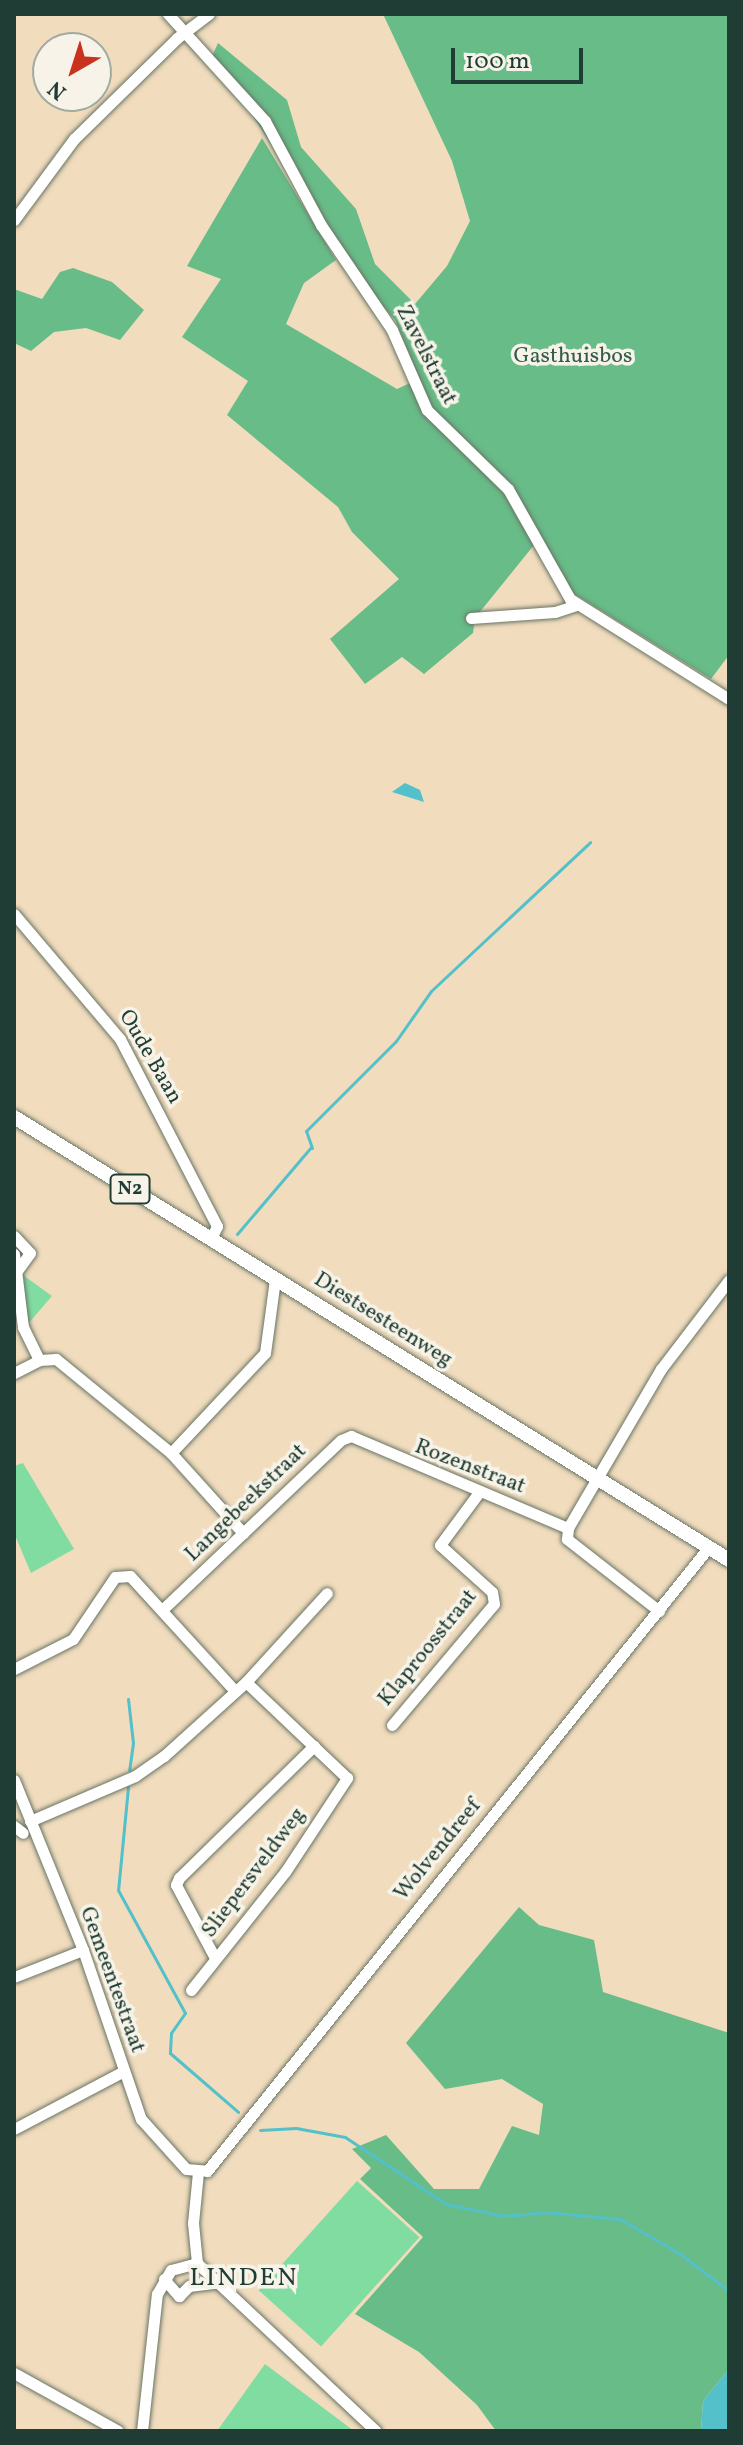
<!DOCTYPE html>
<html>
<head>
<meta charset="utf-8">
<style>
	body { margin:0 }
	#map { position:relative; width:743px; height:2445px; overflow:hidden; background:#f1dcbe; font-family:Vollkorn,serif }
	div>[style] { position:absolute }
	.green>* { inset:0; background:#81dca2; transform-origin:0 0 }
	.forest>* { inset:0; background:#68bc88 }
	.water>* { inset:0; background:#53c0ca }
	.stream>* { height:3px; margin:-1.5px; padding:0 1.5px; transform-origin:1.5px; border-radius:1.5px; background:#53c0ca }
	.roads { filter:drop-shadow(0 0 2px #687564) drop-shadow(0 0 2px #687564) }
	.minor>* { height:11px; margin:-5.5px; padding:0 5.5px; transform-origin:5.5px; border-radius:5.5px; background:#fff }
	.major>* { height:14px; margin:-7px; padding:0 7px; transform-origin:7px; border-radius:7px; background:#fff }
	span { translate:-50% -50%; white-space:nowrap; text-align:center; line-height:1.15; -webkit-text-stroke:7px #f7f3e8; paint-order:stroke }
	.shield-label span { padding:2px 6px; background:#f7f3e8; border:2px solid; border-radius:6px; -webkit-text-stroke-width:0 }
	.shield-label { font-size:20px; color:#1f3d34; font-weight:700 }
	.street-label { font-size:22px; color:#1f3d34 }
	.park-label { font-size:22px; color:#335d4a }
	.quarter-label { font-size:26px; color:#1f3d34; letter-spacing:2px }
	.frame { position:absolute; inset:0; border:16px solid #1f3d34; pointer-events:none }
	.north { position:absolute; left:32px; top:32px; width:80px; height:80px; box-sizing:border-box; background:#f7f3e8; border:2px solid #a1aaa0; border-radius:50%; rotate:219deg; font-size:22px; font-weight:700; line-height:32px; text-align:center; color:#1f3d34 }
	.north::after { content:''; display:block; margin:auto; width:28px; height:36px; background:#c8321e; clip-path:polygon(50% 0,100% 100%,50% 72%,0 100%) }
	.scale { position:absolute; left:451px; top:48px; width:132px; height:36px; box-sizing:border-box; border:4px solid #1f3d34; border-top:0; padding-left:10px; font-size:24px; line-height:28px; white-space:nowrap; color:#1f3d34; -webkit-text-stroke:6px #f7f3e8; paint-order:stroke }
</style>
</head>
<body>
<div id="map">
	<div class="green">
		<div style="clip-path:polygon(23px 1275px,52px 1296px,27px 1325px)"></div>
		<div style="clip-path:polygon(23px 1463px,74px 1549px,31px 1573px,14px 1533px,14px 1466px)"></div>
		<div style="left:357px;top:2181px;width:84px;height:147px;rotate:42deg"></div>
		<div style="clip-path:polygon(265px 2364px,354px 2431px,217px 2431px)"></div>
	</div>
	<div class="forest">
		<div style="clip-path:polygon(383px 14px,729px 14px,729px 655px,711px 679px,568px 590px,538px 540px,475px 618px,473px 633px,424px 674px,402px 657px,365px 684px,330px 639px,399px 579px,352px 532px,338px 507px,227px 415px,248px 381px,182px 337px,221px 279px,187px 266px,262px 138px,336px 260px,304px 283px,286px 324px,397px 389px,419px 379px,395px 320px,355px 275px,225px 73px,210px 61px,218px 43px,287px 100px,301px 147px,356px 209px,375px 264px,415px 304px,447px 266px,470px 221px,452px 161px)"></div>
		<div style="clip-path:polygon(73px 268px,112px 282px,144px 310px,120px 340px,86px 328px,54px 332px,31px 351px,14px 343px,14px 289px,42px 299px,60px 272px)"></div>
		<div style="clip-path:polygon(519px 1907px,539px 1925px,594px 1940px,603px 1992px,729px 2033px,729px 2369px,703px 2401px,701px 2431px,496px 2431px,477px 2405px,419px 2352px,355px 2314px,423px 2237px,360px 2179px,371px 2168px,352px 2149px,386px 2135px,434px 2189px,479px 2189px,512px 2126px,539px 2135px,543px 2104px,502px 2079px,445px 2089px,406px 2043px)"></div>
	</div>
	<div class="water">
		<div style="clip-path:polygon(405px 783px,420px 790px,424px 802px,392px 792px)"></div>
		<div style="clip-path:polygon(729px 2369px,729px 2431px,701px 2431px,703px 2401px)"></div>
	</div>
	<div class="stream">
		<div style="left:312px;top:1148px;width:18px;rotate:-109deg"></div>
		<div style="left:306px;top:1131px;width:127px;rotate:-45deg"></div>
		<div style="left:396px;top:1041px;width:61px;rotate:-55deg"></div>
		<div style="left:431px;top:991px;width:218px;rotate:-43.1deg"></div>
		<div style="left:237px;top:1234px;width:114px;rotate:-49.6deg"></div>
		<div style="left:128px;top:1699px;width:44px;rotate:83.5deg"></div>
		<div style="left:133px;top:1743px;width:27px;rotate:98deg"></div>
		<div style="left:128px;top:1787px;width:103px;rotate:95.5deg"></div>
		<div style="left:118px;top:1890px;width:140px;rotate:61.4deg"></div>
		<div style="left:185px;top:2013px;width:24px;rotate:125deg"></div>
		<div style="left:171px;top:2033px;width:20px;rotate:93deg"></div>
		<div style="left:170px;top:2053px;width:90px;rotate:40.9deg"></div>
		<div style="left:260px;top:2130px;width:36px;rotate:-3deg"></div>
		<div style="left:296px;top:2128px;width:50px;rotate:10.4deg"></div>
		<div style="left:345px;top:2137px;width:121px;rotate:33.6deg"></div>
		<div style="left:446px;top:2204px;width:59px;rotate:11.7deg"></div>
		<div style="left:504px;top:2216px;width:42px;rotate:-5.4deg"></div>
		<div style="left:546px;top:2212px;width:74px;rotate:5.4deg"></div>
		<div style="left:620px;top:2219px;width:68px;rotate:30deg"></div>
		<div style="left:679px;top:2253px;width:63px;rotate:37.2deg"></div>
	</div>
	<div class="roads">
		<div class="minor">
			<div style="left:168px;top:14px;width:144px;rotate:47.8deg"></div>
			<div style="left:265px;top:121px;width:118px;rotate:61.7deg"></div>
			<div style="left:321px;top:225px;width:127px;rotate:55.9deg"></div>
			<div style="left:392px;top:330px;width:87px;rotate:66.4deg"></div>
			<div style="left:427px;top:410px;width:113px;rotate:44.3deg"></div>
			<div style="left:508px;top:489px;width:126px;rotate:60.6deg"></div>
			<div style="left:570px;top:599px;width:188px;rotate:32.2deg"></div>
			<div style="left:14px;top:220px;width:101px;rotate:-53.5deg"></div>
			<div style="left:74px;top:139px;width:144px;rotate:-44.4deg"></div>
			<div style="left:177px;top:38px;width:40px;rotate:-37deg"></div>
			<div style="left:471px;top:618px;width:84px;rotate:-4.1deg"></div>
			<div style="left:555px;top:612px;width:23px;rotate:-18deg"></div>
			<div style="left:14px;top:914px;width:164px;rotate:49.7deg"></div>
			<div style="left:120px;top:1039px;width:211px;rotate:62.6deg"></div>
			<div style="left:217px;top:1226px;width:14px;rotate:115deg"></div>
			<div style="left:14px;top:1236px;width:23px;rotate:47deg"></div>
			<div style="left:30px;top:1253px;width:22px;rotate:126deg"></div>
			<div style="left:14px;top:1254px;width:74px;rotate:83deg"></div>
			<div style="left:23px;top:1327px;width:37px;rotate:64deg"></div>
			<div style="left:14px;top:1373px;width:28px;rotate:-27deg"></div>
			<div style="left:39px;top:1360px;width:17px;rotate:-3deg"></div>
			<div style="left:56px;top:1359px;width:149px;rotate:39.3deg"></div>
			<div style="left:171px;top:1453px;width:108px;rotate:48deg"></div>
			<div style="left:171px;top:1453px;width:137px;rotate:-46.8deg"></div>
			<div style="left:265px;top:1353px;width:75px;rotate:-82.3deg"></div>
			<div style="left:568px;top:1528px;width:184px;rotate:-59.7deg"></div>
			<div style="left:661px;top:1369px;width:112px;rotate:-52.6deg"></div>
			<div style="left:163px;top:1609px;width:245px;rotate:-43.5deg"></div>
			<div style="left:341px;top:1440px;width:11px;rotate:-22deg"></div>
			<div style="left:351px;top:1436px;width:236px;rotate:23deg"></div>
			<div style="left:568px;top:1528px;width:11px;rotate:95deg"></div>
			<div style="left:567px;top:1539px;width:117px;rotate:38deg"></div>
			<div style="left:14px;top:1669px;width:66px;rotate:-27deg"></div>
			<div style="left:73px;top:1639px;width:75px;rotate:-55.9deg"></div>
			<div style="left:115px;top:1577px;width:15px;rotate:-4deg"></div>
			<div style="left:130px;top:1576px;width:154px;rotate:47.6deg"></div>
			<div style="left:392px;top:1725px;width:158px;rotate:-49.9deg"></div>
			<div style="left:494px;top:1604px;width:12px;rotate:-99deg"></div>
			<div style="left:492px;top:1592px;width:70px;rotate:-137.9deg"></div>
			<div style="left:440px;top:1545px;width:67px;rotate:-53.5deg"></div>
			<div style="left:14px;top:1780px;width:183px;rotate:67.9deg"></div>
			<div style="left:83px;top:1950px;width:179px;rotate:71.1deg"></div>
			<div style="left:141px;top:2119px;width:67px;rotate:48deg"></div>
			<div style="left:186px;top:2169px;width:21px;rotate:5deg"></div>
			<div style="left:207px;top:2171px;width:799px;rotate:-51.19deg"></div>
			<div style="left:30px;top:1821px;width:114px;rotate:-23.2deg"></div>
			<div style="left:135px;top:1776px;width:35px;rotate:-35deg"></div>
			<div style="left:164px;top:1756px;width:110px;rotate:-42.1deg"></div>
			<div style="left:246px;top:1682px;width:120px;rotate:-47.7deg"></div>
			<div style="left:14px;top:1826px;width:11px;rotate:38deg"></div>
			<div style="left:215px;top:1958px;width:83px;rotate:-118.1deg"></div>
			<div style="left:176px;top:1885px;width:8px;rotate:-67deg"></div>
			<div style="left:179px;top:1878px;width:189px;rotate:-44.4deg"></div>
			<div style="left:14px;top:1977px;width:74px;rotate:-21.4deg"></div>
			<div style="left:191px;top:1990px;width:151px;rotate:-51.5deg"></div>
			<div style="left:285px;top:1872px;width:113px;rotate:-56.6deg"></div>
			<div style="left:347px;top:1778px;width:139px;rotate:-136.5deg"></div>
			<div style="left:14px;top:2129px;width:124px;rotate:-27.8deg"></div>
			<div style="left:198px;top:2172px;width:51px;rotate:95.6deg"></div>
			<div style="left:193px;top:2223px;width:40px;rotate:84.3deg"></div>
			<div style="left:197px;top:2263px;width:245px;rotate:43.2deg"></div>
			<div style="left:164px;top:2279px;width:23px;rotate:49deg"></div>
			<div style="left:179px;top:2296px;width:14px;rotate:-45deg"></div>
			<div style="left:189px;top:2286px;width:26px;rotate:-7deg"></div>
			<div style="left:14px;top:2373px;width:119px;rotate:29.1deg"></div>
			<div style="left:142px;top:2431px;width:138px;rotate:-83.8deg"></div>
			<div style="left:157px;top:2294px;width:28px;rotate:-60deg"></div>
			<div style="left:171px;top:2270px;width:27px;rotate:-15deg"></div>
		</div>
		<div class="major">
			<div style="left:14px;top:1117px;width:841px;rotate:31.78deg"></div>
		</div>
	</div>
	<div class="shield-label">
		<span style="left:130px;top:1189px">N2</span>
	</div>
	<div class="street-label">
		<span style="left:426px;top:355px;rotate:63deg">Zavelstraat</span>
		<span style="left:150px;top:1057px;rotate:60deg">Oude Baan</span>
		<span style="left:383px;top:1320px;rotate:32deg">Diestsesteenweg</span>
		<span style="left:470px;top:1467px;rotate:21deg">Rozenstraat</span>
		<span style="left:246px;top:1503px;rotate:-44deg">Langebeekstraat</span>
		<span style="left:428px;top:1648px;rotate:-51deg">Klaproosstraat</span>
		<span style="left:438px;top:1850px;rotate:-51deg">Wolvendreef</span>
		<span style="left:254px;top:1873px;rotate:-53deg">Sliepersveldweg</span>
		<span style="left:112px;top:1980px;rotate:70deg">Gemeentestraat</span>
	</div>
	<div class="park-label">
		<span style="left:573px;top:357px">Gasthuisbos</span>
	</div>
	<div class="quarter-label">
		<span style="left:244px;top:2279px">LINDEN</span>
	</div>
	<div class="frame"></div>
	<div class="north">N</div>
	<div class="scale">100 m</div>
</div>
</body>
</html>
